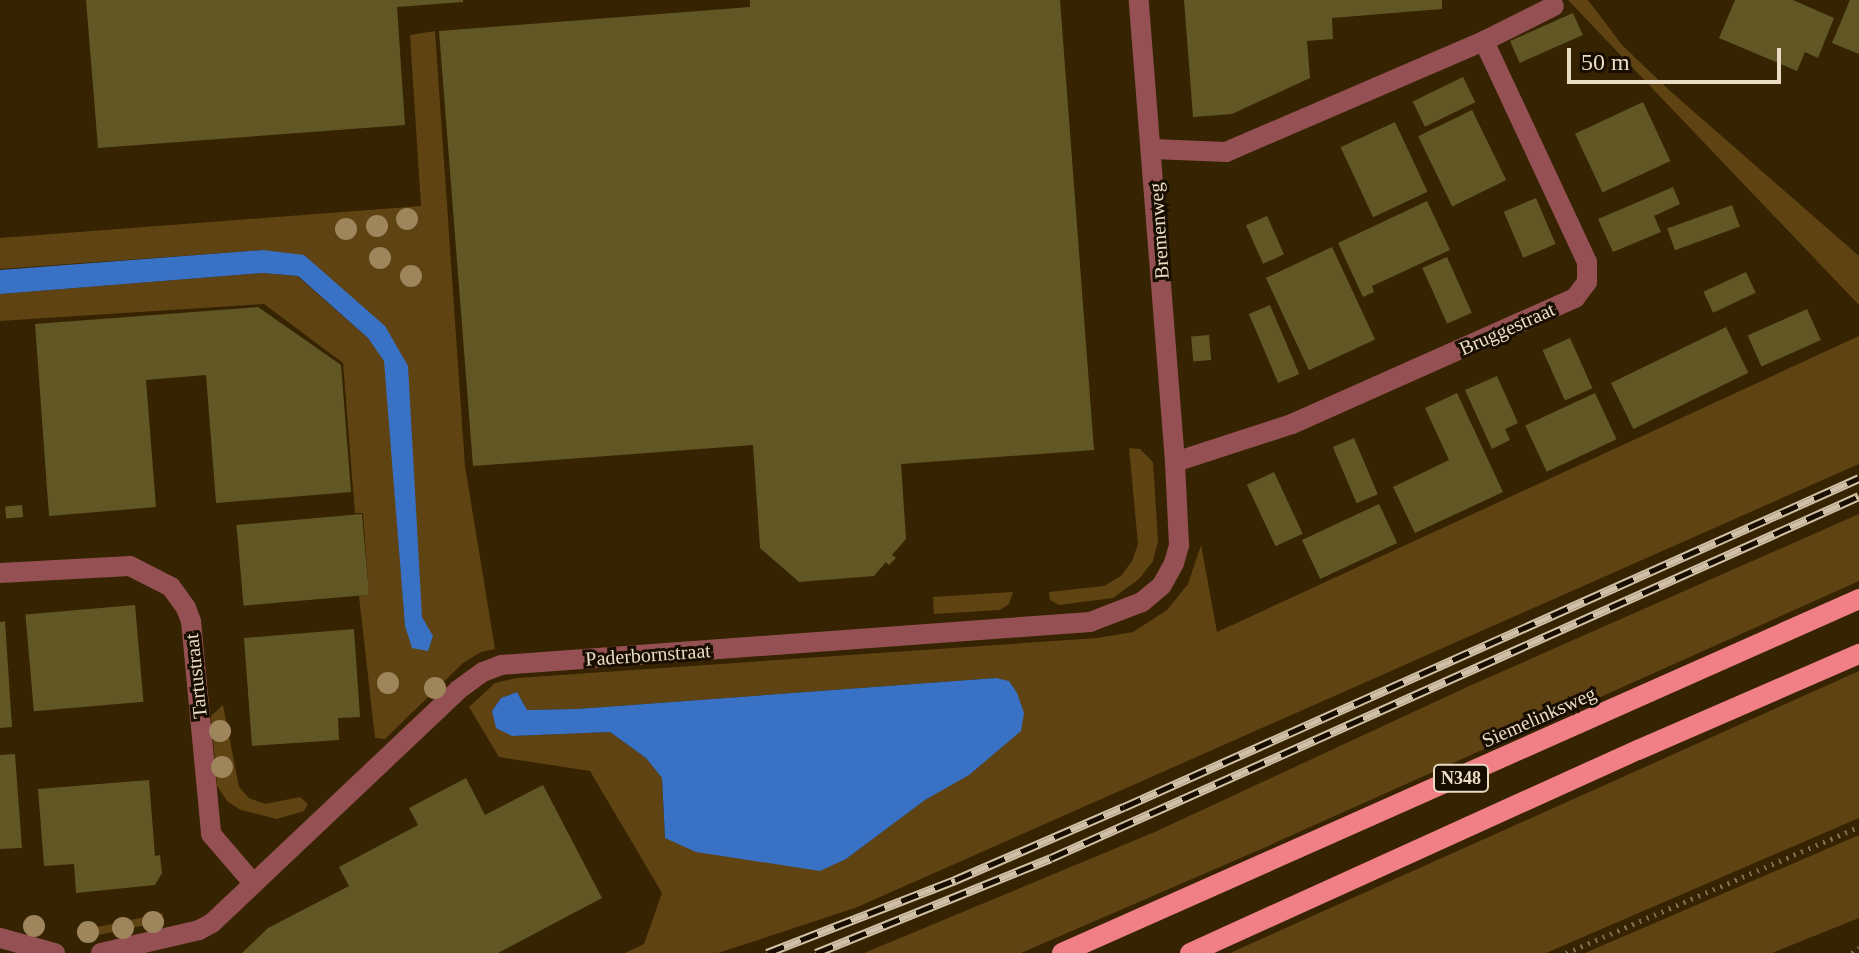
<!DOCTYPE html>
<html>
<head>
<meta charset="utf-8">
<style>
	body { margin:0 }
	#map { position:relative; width:1859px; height:953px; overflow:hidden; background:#362301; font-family:Georgia,serif }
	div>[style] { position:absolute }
	.green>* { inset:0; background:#5f4313 }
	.water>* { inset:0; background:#3972c5 }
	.building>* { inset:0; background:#615725; transform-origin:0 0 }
	.path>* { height:5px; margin-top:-2.5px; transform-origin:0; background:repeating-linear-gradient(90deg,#806e51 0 2px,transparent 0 8px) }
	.street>* { height:20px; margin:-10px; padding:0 10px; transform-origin:10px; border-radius:10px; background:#945053 }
	.primary>* { height:20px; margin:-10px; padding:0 10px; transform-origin:10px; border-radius:10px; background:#f08086 }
	.rail>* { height:9px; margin-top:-4.5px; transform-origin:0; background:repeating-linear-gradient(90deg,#180e00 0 18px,#cfc0a7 0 36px); box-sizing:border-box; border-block:2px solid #cfc0a7 }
	.trees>* { width:22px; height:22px; margin:-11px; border-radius:50%; background:#9e855c }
	span { translate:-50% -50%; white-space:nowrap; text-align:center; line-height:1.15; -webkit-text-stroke:6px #180e00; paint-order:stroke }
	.shield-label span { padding:2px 6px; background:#180e00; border:2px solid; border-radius:6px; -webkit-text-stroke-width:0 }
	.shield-label { font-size:18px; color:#eadbc4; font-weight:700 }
	.street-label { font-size:20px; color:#eadbc4 }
	.scale { position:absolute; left:1567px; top:48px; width:214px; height:36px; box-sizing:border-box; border:4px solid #eadbc4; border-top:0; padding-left:10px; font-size:24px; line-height:28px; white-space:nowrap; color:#eadbc4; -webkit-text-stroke:6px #180e00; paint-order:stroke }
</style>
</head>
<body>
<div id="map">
	<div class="green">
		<div style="clip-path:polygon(1568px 0,1588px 0,1622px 45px,1669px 90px,1859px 256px,1859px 305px)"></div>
		<div style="clip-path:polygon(435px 31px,465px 466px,495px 649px,481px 652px,463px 663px,385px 739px,375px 738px,359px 596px,369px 594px,363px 513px,355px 513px,343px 363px,264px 304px,0 321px,0 294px,263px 273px,297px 276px,368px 338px,385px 361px,405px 626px,432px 636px,422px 617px,385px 326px,263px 250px,0 269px,0 238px,421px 206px,410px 35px)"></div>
		<div style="clip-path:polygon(evenodd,1859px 336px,1859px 464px,855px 908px,718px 953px,625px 953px,644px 944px,662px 893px,590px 771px,499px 757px,469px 707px,495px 683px,517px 678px,1097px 638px,1133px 632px,1167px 610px,1188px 584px,1201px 545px,1217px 632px,1859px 336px,996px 678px,969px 774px,925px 800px,846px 859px,665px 838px,662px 778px,646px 758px,610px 732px,512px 736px,492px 711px,501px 698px,517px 692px,527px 710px,577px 709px,996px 678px)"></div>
		<div style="clip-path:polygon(1129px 448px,1140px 449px,1153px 462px,1158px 541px,1153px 561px,1139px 579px,1113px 598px,1059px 605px,1050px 600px,1049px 592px,1104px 586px,1121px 576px,1132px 561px,1138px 544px)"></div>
		<div style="clip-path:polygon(1859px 514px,1859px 581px,1259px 850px,1021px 953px,864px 953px,1157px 831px,1467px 687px)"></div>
		<div style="clip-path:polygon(1013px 592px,1009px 604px,1000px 610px,934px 614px,933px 597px)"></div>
		<div style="clip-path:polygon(1859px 671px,1859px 818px,1546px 953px,1230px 953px)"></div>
		<div style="clip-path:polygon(223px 705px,239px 787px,249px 798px,265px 804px,300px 797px,308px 804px,304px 811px,277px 819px,241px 810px,228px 802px,217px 786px,211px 716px)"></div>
		<div style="clip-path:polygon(1859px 835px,1859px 918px,1772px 953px,1585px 953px)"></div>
		<div style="clip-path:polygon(163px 913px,161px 922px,88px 937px,79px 931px)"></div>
	</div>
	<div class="water">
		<div style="clip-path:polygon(263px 250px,304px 255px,385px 326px,408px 366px,422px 617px,433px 636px,428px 651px,412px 648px,405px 626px,384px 361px,368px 338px,298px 276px,263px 273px,0 294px,0 270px)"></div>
		<div style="clip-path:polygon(996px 678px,1009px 681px,1017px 693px,1024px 713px,1021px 731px,969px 775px,925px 800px,846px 859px,820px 871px,696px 852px,665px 838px,662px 778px,646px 758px,610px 732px,512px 736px,496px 728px,492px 711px,501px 698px,517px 692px,527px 710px,577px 709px)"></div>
	</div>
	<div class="building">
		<div style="clip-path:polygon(86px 0,463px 0,463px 2px,397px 7px,405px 125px,98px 148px)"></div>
		<div style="clip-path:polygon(750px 0,1060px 0,1094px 450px,901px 464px,906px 539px,892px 555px,896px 558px,889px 565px,886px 562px,874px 576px,799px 582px,760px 548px,753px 445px,473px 466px,439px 31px,750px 7px)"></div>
		<div style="clip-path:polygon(1184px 0,1442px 0,1442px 9px,1332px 18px,1333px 39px,1307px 41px,1310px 78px,1232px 114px,1193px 117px)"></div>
		<div style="clip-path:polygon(1735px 0,1793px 0,1834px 18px,1818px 58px,1805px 52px,1797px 71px,1719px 38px)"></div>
		<div style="clip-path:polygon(1850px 0,1859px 0,1859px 54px,1832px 43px)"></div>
		<div style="left:1573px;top:13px;width:24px;height:69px;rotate:66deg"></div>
		<div style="left:1463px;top:77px;width:28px;height:56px;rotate:64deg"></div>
		<div style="left:1643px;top:102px;width:65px;height:75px;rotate:65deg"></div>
		<div style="left:1472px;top:110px;width:78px;height:60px;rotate:64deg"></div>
		<div style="left:1395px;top:122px;width:77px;height:60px;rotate:65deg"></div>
		<div style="clip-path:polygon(1673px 187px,1680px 204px,1654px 216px,1661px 232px,1613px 252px,1598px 219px)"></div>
		<div style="left:1536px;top:198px;width:50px;height:35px;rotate:67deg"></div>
		<div style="clip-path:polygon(1427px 201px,1450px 250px,1372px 286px,1374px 292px,1363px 297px,1338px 243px)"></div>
		<div style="left:1732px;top:205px;width:23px;height:69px;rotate:70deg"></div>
		<div style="left:1267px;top:216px;width:42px;height:23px;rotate:66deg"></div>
		<div style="left:1332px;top:247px;width:102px;height:73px;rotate:65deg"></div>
		<div style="left:1447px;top:257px;width:61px;height:27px;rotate:66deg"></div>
		<div style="left:1746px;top:272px;width:23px;height:47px;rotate:65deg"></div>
		<div style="left:1270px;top:305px;width:75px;height:23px;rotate:67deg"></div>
		<div style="clip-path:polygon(258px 307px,341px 365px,351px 492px,216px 503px,206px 375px,146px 380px,156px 507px,49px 516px,35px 324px)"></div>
		<div style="left:1807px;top:309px;width:34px;height:65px;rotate:66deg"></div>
		<div style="left:1726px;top:327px;width:51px;height:128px;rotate:64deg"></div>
		<div style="left:1209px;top:335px;width:25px;height:18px;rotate:85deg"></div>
		<div style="left:1570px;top:338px;width:55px;height:30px;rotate:66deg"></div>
		<div style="clip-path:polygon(1497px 376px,1518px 423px,1505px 429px,1510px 440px,1492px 449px,1465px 390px)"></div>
		<div style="clip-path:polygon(1457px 393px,1503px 492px,1415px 533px,1393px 487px,1449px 460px,1425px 408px)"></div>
		<div style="left:1595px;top:393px;width:51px;height:77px;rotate:65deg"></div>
		<div style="left:1354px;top:438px;width:61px;height:23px;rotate:67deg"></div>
		<div style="left:1274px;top:472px;width:68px;height:30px;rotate:65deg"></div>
		<div style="left:1379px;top:504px;width:43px;height:85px;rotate:65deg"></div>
		<div style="left:22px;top:505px;width:12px;height:17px;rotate:85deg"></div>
		<div style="left:362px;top:514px;width:81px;height:126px;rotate:85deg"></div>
		<div style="left:135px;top:605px;width:97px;height:110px;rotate:85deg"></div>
		<div style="clip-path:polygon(5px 621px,12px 727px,0 728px,0 622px)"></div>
		<div style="clip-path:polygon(354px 629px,360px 717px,338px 718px,339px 740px,252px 746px,244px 638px)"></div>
		<div style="clip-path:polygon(15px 754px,22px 848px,0 849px,0 755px)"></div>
		<div style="clip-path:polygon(466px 778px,485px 815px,543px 785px,602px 898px,498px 953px,242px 953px,268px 928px,349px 886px,339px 867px,418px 825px,409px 808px)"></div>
		<div style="clip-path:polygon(149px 780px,155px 856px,160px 855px,162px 873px,155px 885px,76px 893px,74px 864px,44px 866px,38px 789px)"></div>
	</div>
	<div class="path">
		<div style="left:1566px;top:953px;width:319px;rotate:-23.3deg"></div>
		<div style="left:1852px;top:953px;width:9px;rotate:-41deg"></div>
	</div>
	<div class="street">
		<div style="left:1153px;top:149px;width:73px;rotate:2.4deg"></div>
		<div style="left:1226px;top:152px;width:281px;rotate:-23.3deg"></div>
		<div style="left:1484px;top:41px;width:78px;rotate:-26.6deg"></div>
		<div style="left:1175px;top:462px;width:123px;rotate:-18deg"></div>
		<div style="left:1292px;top:424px;width:310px;rotate:-24deg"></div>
		<div style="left:1575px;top:298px;width:20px;rotate:-53deg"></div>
		<div style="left:1587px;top:282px;width:20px;rotate:-90deg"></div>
		<div style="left:1587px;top:262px;width:244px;rotate:-115deg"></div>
		<div style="left:0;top:573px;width:130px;rotate:-3.1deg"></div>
		<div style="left:130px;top:566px;width:46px;rotate:27.1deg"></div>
		<div style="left:171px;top:587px;width:26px;rotate:54deg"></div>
		<div style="left:186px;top:608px;width:14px;rotate:69deg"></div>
		<div style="left:191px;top:621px;width:214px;rotate:84.6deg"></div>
		<div style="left:211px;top:834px;width:65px;rotate:49.4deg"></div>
		<div style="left:0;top:938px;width:57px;rotate:15.3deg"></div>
		<div style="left:101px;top:953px;width:101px;rotate:-13.2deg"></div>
		<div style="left:199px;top:930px;width:15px;rotate:-28deg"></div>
		<div style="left:212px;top:923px;width:339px;rotate:-43.4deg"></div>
		<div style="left:458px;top:690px;width:31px;rotate:-36deg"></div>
		<div style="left:483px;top:672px;width:19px;rotate:-21deg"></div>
		<div style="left:501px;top:665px;width:591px;rotate:-4.18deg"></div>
		<div style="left:1090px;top:622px;width:56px;rotate:-21deg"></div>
		<div style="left:1142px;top:602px;width:26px;rotate:-40deg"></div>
		<div style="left:1162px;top:585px;width:25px;rotate:-61deg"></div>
		<div style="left:1174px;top:563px;width:19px;rotate:-74deg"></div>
		<div style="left:1179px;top:545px;width:83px;rotate:-92.8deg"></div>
		<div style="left:1175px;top:462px;width:463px;rotate:-94.5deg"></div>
	</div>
	<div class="primary">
		<div style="left:1062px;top:953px;width:872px;rotate:-23.95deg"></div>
		<div style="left:1190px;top:953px;width:492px;rotate:-24.4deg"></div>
		<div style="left:1638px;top:750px;width:241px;rotate:-23.5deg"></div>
	</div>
	<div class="rail">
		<div style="left:767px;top:953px;width:202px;rotate:-21.2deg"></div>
		<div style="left:955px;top:880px;width:184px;rotate:-23.4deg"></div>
		<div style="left:1124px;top:807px;width:805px;rotate:-24.11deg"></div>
		<div style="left:816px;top:953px;width:253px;rotate:-22deg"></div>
		<div style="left:1051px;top:858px;width:885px;rotate:-24.13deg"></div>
	</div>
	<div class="trees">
		<div style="left:407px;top:219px"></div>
		<div style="left:377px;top:226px"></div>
		<div style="left:346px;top:229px"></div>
		<div style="left:380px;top:258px"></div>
		<div style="left:411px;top:276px"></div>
		<div style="left:388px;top:683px"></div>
		<div style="left:435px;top:688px"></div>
		<div style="left:220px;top:731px"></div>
		<div style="left:222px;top:767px"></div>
		<div style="left:153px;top:922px"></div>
		<div style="left:34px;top:926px"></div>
		<div style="left:123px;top:928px"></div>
		<div style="left:88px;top:932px"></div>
	</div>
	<div class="shield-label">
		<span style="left:1461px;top:778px">N348</span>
	</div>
	<div class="street-label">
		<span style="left:1159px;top:231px;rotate:-94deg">Bremenweg</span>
		<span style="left:1507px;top:329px;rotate:-24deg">Bruggestraat</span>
		<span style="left:648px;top:655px;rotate:-4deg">Paderbornstraat</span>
		<span style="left:196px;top:676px;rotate:-96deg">Tartustraat</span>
		<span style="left:1539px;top:717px;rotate:-24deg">Siemelinksweg</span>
	</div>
	<div class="scale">50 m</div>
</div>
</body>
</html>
